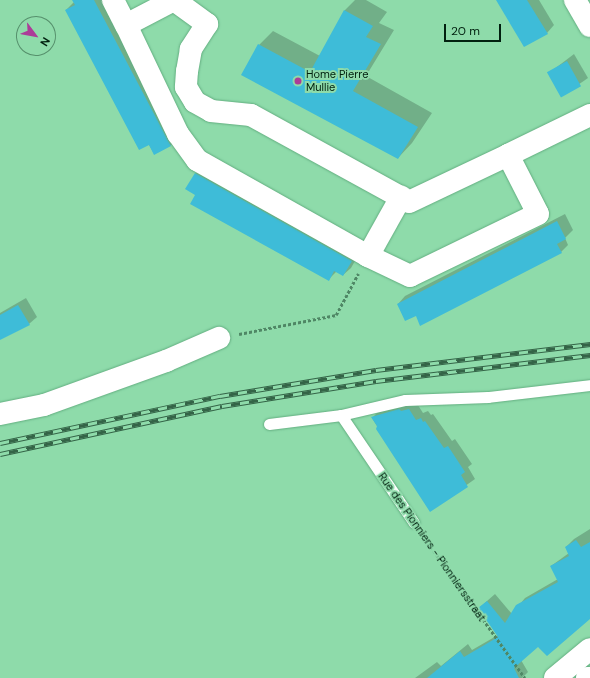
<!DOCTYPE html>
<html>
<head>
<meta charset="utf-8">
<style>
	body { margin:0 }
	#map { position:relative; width:590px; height:678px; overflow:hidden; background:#8edbaa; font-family:"DM Sans",sans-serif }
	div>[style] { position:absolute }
	.shadow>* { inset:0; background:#0003 }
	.building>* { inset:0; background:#3ebcd8; transform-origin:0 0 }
	.path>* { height:2.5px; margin-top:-1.25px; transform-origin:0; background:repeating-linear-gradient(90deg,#4f8765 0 3px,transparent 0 5px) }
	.roads { filter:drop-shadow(0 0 1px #63ae80) drop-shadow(0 0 1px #63ae80) }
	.lane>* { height:11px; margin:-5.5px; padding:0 5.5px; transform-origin:5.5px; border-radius:5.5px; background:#fff }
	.street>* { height:22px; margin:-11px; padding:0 11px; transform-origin:11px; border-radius:11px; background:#fff }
	.secondary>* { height:22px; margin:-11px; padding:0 11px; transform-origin:11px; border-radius:11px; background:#fff }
	.rail>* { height:4.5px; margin-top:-2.25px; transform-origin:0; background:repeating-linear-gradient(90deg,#8edbaa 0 9px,#346447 0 18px); box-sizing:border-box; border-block:1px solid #346447 }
	.dots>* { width:11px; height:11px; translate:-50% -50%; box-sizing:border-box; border:2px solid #8edbaa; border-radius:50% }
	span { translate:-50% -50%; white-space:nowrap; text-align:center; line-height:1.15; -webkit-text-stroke:4px #8edbaa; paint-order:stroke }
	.poi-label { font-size:11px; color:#01200f }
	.left { translate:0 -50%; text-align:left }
	.street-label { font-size:11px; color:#01200f }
	.north { position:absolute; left:16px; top:16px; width:40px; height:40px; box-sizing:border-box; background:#8edbaa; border:1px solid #56906c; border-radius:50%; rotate:122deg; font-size:11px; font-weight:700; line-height:16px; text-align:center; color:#01200f }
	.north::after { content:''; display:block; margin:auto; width:14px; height:18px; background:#ac3c98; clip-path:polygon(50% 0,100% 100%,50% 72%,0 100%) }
	.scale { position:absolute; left:444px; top:24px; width:57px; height:18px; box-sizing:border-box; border:2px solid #01200f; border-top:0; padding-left:5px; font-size:12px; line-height:14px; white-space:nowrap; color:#01200f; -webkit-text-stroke:3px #8edbaa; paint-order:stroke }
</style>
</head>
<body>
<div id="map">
	<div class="shadow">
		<div style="clip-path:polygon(73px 0,105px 0,178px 138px,171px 145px,154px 153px,66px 10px,74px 2px)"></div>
		<div style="clip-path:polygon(355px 0,366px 0,387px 12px,379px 23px,394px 30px,366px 76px,432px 113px,412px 143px,398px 158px,259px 45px,273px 31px,320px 56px,345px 10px)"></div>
		<div style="clip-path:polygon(498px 0,539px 0,554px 25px,547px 33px)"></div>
		<div style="clip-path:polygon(574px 54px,588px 78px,562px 96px,549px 73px)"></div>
		<div style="clip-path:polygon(203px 166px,359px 254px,351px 268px,343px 275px,337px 271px,329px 279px,197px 195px,195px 174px)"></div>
		<div style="clip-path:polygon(565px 214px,573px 230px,565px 238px,568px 245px,561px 252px,416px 315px,398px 304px,405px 296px)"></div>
		<div style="clip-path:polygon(26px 298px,37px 317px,29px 324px,0 332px,0 313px)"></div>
		<div style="clip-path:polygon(416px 402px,423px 413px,428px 411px,431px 415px,433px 414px,452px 441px,455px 439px,472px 464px,468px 467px,475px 479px,430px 511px,372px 418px,380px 410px)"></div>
		<div style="clip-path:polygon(590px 529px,590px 618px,538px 646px,521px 660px,528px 672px,522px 678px,415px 678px,437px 662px,441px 666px,468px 644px,472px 650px,498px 635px,479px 608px,495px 594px,512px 614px,525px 598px,558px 579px,551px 566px,569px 553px,566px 547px,574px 539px)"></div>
	</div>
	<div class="building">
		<div style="clip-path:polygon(72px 0,94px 0,171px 146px,154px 155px,149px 145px,139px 150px,65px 10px,75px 5px)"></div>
		<div style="clip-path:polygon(496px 0,527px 0,548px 34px,524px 47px)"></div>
		<div style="clip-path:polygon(344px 10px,373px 26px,366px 37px,381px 44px,353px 91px,418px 127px,398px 159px,241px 75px,258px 44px,310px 72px)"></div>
		<div style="left:567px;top:61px;width:29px;height:23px;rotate:61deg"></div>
		<div style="clip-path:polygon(195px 173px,352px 261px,343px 276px,334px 271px,329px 281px,190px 204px,195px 195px,185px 189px)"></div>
		<div style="clip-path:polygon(557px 221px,566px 239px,557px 244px,562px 253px,420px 326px,416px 316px,405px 321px,397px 304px)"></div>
		<div style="clip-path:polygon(18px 305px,30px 325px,0 340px,0 315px)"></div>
		<div style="clip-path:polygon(399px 409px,401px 411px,409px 409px,416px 420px,421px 418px,423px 422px,425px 421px,444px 448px,448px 446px,465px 472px,461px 475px,468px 487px,430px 512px,376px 429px,377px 426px,371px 417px)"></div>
		<div style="clip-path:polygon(576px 540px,581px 547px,590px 542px,590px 619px,547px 656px,538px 647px,514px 668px,519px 678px,427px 678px,460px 651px,464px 657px,498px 637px,478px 608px,487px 601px,505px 623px,516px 605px,558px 582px,550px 566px,569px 556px,565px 547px)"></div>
	</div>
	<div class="path">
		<div style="left:239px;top:334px;width:99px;rotate:-11.1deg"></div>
		<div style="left:336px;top:315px;width:47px;rotate:-61.8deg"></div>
		<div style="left:422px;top:534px;width:177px;rotate:54.4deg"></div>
	</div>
	<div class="roads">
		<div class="lane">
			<div style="left:341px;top:415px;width:130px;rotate:55.9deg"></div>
			<div style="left:269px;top:424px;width:73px;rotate:-7.1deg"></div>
			<div style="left:341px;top:415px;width:66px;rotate:-13.2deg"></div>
			<div style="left:405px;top:400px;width:83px;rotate:-2.1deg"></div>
			<div style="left:488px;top:397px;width:103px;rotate:-6.7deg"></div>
		</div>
		<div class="street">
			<div style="left:113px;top:0;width:28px;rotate:63deg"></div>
			<div style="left:508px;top:155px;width:66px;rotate:63deg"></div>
			<div style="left:538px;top:214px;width:142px;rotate:154.2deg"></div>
			<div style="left:410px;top:276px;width:47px;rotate:-154.5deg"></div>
			<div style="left:368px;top:256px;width:196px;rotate:-150.7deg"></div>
			<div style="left:197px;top:160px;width:32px;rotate:-126deg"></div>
			<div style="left:178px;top:134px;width:121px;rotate:-115.5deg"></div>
			<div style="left:126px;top:25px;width:54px;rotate:-27.5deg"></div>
			<div style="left:174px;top:0;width:41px;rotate:36deg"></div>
			<div style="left:207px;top:24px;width:30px;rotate:123deg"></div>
			<div style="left:191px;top:49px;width:22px;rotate:100deg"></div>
			<div style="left:187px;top:71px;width:16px;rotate:94deg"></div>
			<div style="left:186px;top:87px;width:17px;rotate:59deg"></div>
			<div style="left:195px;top:102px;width:18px;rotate:29deg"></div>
			<div style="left:211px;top:111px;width:40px;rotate:5.7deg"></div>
			<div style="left:251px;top:115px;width:180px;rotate:28.8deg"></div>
			<div style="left:409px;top:202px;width:110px;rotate:-25.4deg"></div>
			<div style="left:508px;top:155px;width:91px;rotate:-26deg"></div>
			<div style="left:368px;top:256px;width:68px;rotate:-60.8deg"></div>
			<div style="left:0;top:414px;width:45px;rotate:-11.6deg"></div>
			<div style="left:44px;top:405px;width:130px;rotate:-19.8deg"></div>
			<div style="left:166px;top:361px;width:58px;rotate:-23.5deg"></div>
			<div style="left:587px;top:678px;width:3px"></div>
		</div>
		<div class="secondary">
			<div style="left:575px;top:0;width:30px;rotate:60deg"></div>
			<div style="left:555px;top:678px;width:45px;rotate:-39.6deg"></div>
		</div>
	</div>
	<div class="rail">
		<div style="left:0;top:443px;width:225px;rotate:-12.1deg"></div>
		<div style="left:220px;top:396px;width:158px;rotate:-9.5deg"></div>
		<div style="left:376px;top:370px;width:216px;rotate:-6.9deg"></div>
		<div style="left:0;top:454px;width:227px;rotate:-12.2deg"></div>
		<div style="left:222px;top:406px;width:156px;rotate:-9.2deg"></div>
		<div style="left:376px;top:381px;width:216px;rotate:-6.9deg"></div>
	</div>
	<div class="dots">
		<div style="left:298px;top:81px;background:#ac3c98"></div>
	</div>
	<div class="poi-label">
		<span class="left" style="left:306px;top:81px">Home Pierre<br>Mullie</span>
	</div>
	<div class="street-label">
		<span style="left:432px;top:547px;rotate:55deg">Rue des Pionniers - Pionniersstraat</span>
	</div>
	<div class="north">N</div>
	<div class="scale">20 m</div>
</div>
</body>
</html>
